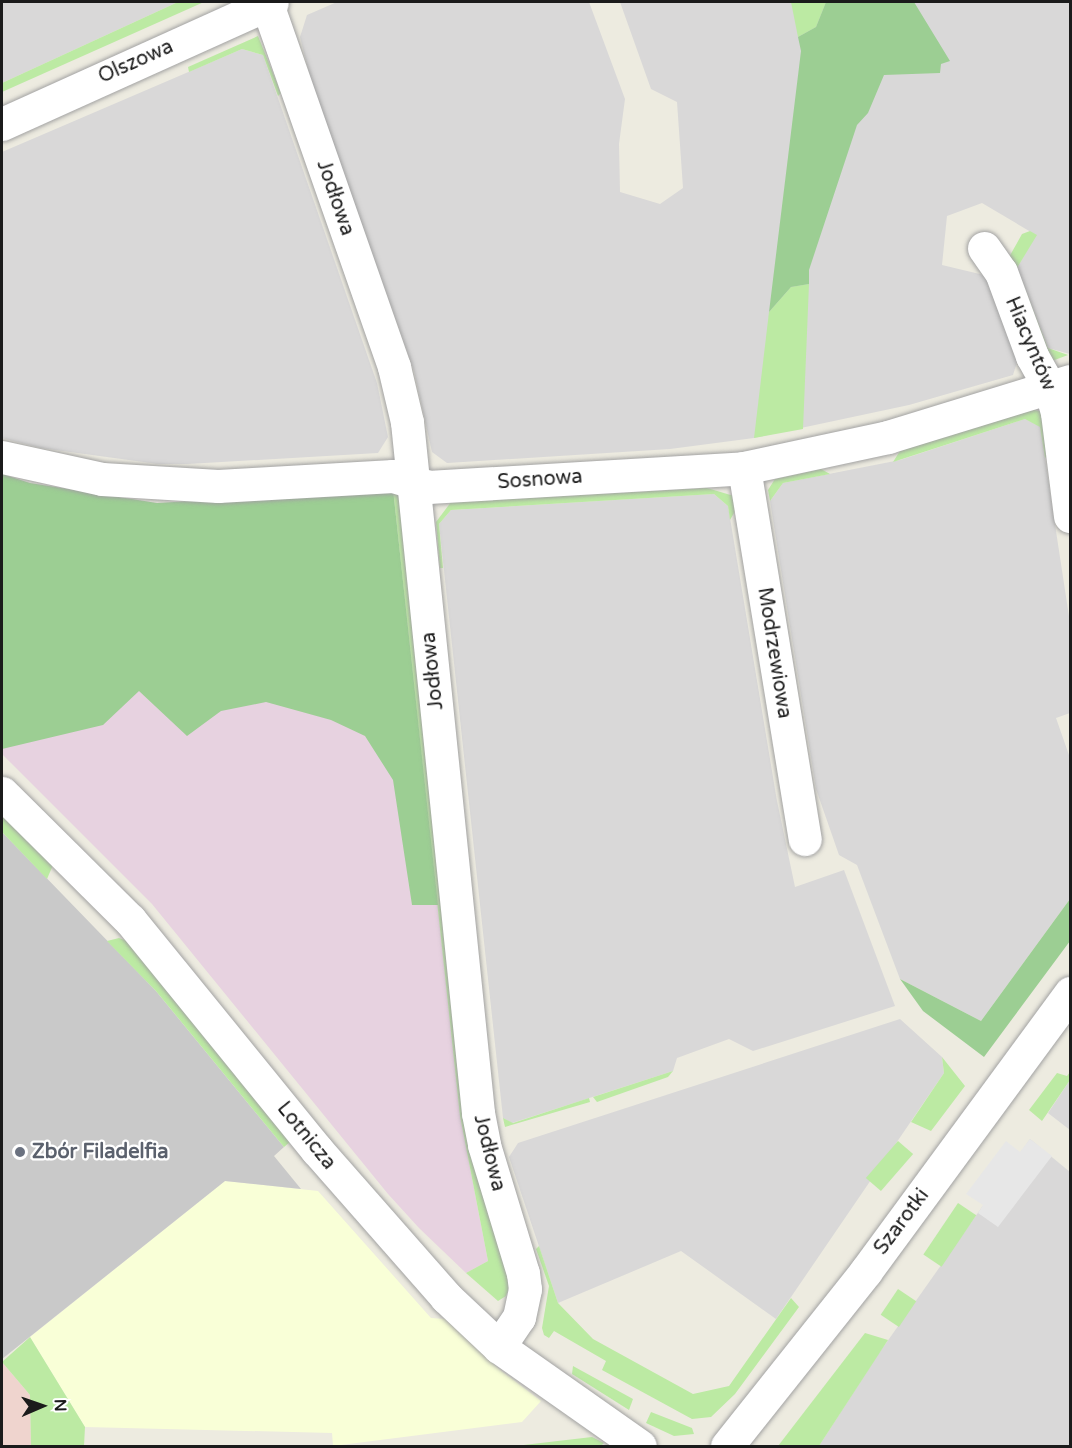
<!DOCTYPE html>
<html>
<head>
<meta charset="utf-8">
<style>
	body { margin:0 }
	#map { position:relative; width:1072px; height:1448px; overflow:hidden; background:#edebe0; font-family:"Varela Round",sans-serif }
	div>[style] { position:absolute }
	.residential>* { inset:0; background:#d9d8d8 }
	.commercial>* { inset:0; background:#efd4ce }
	.industrial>* { inset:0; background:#e7d2e0 }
	.education>* { inset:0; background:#f9ffd7 }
	.religious>* { inset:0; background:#c9c9c9 }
	.grass>* { inset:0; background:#bceaa3; transform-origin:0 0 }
	.forest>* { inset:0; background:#9cce93 }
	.parking>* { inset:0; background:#e7e7e7 }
	.roads { filter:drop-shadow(0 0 2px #a2a2a2) drop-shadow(0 0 2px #a2a2a2) }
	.minor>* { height:33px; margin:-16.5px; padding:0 16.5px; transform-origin:16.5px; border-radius:16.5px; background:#fff }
	.dots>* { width:16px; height:16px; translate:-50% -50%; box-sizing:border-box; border:3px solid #fff; border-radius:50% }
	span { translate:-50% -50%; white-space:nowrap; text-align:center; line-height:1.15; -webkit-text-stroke:4.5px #fff; paint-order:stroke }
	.street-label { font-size:20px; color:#1b1b1b }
	.worship-label { font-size:20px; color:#5b616d; font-weight:700 }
	.left { translate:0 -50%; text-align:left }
	.frame { position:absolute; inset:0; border:3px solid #1b1b1b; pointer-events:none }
	.north { position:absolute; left:12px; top:1376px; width:60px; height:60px; -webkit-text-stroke:4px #fff; paint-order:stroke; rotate:88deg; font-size:16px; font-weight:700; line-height:24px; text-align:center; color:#1b1b1b }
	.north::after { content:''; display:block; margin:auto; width:21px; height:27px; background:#1b1b1b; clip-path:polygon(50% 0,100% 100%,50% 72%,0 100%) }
</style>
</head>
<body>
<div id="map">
	<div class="residential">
		<div style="clip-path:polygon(2px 2px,178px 2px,2px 83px)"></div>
		<div style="clip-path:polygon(337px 2px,589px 2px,625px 99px,619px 144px,620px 192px,660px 204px,683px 188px,677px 102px,651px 89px,620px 2px,1070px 2px,1070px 354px,1048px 348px,1017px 268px,1036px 235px,982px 203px,947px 216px,942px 265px,988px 276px,1019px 356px,1013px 375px,909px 405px,754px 438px,670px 449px,447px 463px,432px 452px,414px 371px,311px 81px,300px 37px,307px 15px)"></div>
		<div style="clip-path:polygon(242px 49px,263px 55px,377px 383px,388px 437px,378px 453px,187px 464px,158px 464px,41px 448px,2px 438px,2px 152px)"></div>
		<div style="clip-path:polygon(1025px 419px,1040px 426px,1070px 623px,1070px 713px,1056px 718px,1070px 758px,1070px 899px,981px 1021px,900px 979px,857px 865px,839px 855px,816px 789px,770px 501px,783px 483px,900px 460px)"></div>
		<div style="clip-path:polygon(714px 494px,728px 506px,777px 801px,795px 887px,844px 870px,895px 1006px,753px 1051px,729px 1039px,677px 1058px,673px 1071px,512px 1123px,503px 1118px,439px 524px,451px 510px)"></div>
		<div style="clip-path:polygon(900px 1019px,942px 1057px,944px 1073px,776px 1319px,681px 1251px,558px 1303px,509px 1157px,518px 1143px)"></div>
		<div style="clip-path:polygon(1070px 1080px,1070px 1130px,1048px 1113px)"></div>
		<div style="clip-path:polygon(1030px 1139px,1070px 1172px,1070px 1446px,819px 1446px,877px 1356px)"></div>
	</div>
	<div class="commercial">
		<div style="clip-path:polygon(2px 1362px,30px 1395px,31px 1446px,2px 1446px)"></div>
	</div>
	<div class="industrial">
		<div style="clip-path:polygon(2px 474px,30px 483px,157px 503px,217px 502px,405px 595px,460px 1116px,488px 1261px,466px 1273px,419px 1228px,388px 1194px,152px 904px,2px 754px)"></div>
	</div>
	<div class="education">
		<div style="clip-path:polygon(225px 1181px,318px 1191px,431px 1318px,445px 1319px,499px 1369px,541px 1401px,522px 1422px,333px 1446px,332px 1433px,85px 1427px,30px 1337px)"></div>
	</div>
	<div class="religious">
		<div style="clip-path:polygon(2px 832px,156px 991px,284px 1147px,274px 1156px,301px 1189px,225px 1181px,2px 1359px)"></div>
	</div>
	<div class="grass">
		<div style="clip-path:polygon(178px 2px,204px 2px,2px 92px,2px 83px)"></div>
		<div style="clip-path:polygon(791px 2px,826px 2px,816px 27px,798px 37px)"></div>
		<div style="clip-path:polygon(258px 36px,281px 93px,278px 96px,263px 55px,242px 49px,189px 72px,188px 67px)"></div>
		<div style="clip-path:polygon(1030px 231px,1037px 235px,1017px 268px,1048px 348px,1068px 355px,1052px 361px,1008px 259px,1022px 234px)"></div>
		<div style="clip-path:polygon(809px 284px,803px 429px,754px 438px,769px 312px,791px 287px)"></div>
		<div style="clip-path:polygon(1030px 409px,1044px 412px,1051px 452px,1045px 458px,1040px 427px,1025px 419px,893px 462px,900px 451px)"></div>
		<div style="clip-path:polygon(821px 469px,830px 474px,783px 483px,770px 501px,768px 490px,775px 479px)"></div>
		<div style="clip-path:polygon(707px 488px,734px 496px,738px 506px,730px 520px,728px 506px,714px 494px,451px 510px,439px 524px,443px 568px,440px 568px,436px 522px,451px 502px)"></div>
		<div style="clip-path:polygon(393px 489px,400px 492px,511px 1284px,506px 1296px,498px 1301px,466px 1273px,488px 1261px,460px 1116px)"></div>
		<div style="clip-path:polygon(2px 813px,53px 865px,47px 879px,2px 832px)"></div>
		<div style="clip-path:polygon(119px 938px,127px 941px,290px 1142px,284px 1147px,156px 991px,107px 941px)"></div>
		<div style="clip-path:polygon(942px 1057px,965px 1086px,931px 1131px,911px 1122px,944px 1073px)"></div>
		<div style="clip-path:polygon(673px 1071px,668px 1077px,597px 1102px,593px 1097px)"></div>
		<div style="clip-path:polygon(1070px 1072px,1070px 1080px,1042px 1121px,1029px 1110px,1057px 1073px,1067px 1076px)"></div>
		<div style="clip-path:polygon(589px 1098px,590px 1102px,505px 1127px,503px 1118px,513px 1123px)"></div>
		<div style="left:898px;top:1141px;width:20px;height:49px;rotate:41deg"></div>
		<div style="left:958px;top:1203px;width:22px;height:62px;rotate:34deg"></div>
		<div style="clip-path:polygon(539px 1246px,558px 1303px,593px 1339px,693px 1394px,729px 1386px,791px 1298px,799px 1307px,735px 1394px,711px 1417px,692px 1419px,602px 1370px,606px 1361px,554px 1331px,549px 1338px,544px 1335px,542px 1328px,549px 1286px,536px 1249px)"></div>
		<div style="left:898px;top:1289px;width:22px;height:31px;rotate:34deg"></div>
		<div style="clip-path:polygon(865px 1333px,888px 1340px,819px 1446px,778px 1446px)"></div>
		<div style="clip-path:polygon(30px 1337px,85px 1427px,84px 1446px,31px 1446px,30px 1395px,2px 1362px)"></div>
		<div style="clip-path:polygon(573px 1366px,633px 1399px,629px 1410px,572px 1374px)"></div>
		<div style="clip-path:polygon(651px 1412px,692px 1428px,694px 1434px,674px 1436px,646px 1423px)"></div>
		<div style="clip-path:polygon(592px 1437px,604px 1443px,601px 1446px,515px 1446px)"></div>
	</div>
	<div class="forest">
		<div style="clip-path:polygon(826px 2px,914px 2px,950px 61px,941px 64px,940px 73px,884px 75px,868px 113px,857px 125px,809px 270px,809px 284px,791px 287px,769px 312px,801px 51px,798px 37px,816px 27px)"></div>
		<div style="clip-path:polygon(2px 474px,30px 483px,157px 503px,393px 489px,438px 905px,412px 905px,393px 780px,365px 736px,331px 720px,266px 702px,221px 711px,187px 736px,139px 691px,103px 725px,2px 749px)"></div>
		<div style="clip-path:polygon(1070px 899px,1070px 941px,984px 1057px,923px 1011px,900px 979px,981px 1021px)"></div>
	</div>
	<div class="parking">
		<div style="clip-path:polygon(1030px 1139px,1052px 1156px,998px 1227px,978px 1213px,983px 1205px,966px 1194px,1006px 1141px,1020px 1152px)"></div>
	</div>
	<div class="roads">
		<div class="minor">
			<div style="left:267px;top:4px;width:385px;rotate:70.7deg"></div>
			<div style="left:394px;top:367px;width:57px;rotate:76.7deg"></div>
			<div style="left:407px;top:422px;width:695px;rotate:84.13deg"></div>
			<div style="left:478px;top:1113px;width:33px;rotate:79deg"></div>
			<div style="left:484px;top:1145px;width:134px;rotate:73.1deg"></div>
			<div style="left:523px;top:1273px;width:16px;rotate:83deg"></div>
			<div style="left:525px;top:1289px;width:29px;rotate:102deg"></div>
			<div style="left:519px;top:1317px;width:36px;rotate:124deg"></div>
			<div style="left:2px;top:124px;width:296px;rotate:-24.3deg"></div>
			<div style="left:984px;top:248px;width:29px;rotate:55deg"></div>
			<div style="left:1001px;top:272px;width:90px;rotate:69.7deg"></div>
			<div style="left:1032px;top:356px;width:37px;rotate:61deg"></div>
			<div style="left:1050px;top:388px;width:26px;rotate:74deg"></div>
			<div style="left:1057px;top:413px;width:104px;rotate:82.8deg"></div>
			<div style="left:2px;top:457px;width:102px;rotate:12.4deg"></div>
			<div style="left:102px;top:479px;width:116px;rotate:3.5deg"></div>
			<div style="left:218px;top:486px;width:175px;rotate:-3.3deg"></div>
			<div style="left:393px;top:476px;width:37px;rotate:17deg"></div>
			<div style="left:428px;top:487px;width:317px;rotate:-3.4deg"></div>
			<div style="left:744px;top:468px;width:147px;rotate:-12.1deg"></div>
			<div style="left:888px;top:437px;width:190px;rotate:-17.1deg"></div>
			<div style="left:744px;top:468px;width:376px;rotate:80.7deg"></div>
			<div style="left:2px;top:793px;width:180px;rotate:44.8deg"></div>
			<div style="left:130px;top:920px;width:296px;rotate:50.9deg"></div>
			<div style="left:317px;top:1150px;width:196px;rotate:48.7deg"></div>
			<div style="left:446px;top:1297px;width:73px;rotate:43.3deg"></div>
			<div style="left:499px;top:1347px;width:172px;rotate:35.1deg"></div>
			<div style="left:727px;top:1446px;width:223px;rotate:-51.5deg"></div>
			<div style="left:866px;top:1271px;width:345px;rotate:-53.7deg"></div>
		</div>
	</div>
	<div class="dots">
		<div style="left:20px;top:1152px;background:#6b7280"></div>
	</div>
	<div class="street-label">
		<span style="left:136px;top:62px;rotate:-24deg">Olszowa</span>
		<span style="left:335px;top:198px;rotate:71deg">Jodłowa</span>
		<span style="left:1030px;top:344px;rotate:67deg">Hiacyntów</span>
		<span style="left:540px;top:480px;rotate:-4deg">Sosnowa</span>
		<span style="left:774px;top:653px;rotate:81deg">Modrzewiowa</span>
		<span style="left:433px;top:671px;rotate:-96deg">Jodłowa</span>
		<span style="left:306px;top:1136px;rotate:51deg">Lotnicza</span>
		<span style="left:489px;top:1153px;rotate:76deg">Jodłowa</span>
		<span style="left:902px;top:1222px;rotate:-53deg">Szarotki</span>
	</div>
	<div class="worship-label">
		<span class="left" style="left:32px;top:1152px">Zbór Filadelfia</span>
	</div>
	<div class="frame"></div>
	<div class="north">N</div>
</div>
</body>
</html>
